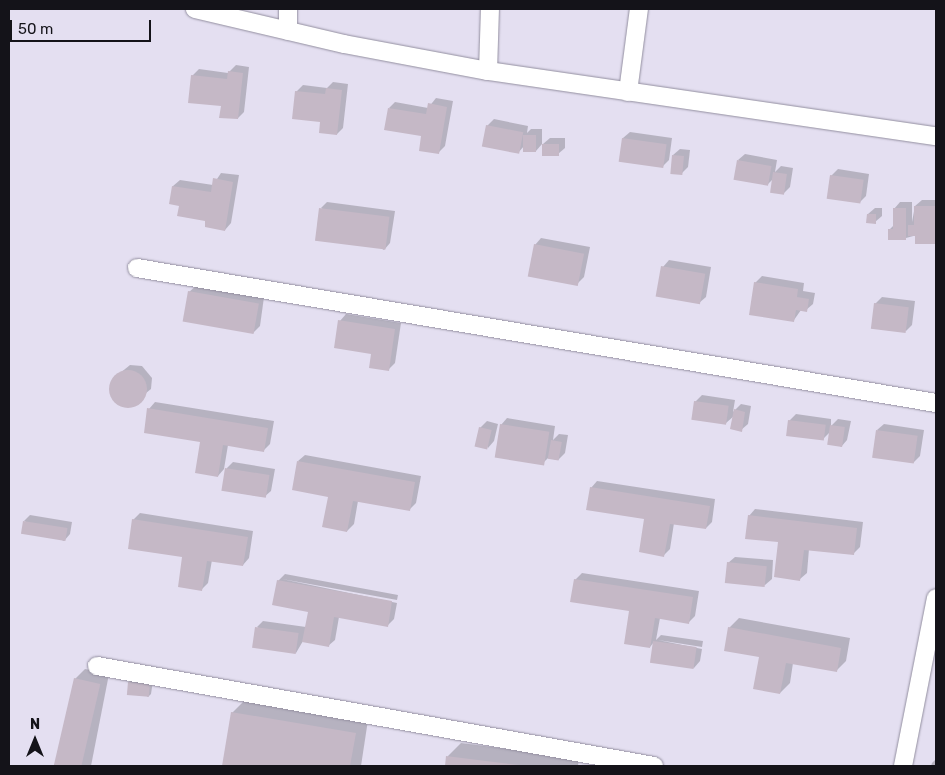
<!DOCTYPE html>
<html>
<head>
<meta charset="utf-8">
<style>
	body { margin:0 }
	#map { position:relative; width:945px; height:775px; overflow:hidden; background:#e4dff1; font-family:Rubik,sans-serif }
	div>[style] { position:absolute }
	.shadow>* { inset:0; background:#0003 }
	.building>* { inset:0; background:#c5b8c6; transform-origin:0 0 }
	.round { border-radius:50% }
	.roads { filter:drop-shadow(0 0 1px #928e9f) drop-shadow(0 0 1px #928e9f) }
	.street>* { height:18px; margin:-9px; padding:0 9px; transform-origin:9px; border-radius:9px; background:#fff }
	span { translate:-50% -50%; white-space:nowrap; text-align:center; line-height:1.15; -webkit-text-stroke:4px #e4dff1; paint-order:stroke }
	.frame { position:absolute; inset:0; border:10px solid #141319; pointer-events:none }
	.north { position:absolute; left:10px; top:715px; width:50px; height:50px; -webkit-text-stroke:4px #e4dff1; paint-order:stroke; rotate:0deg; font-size:14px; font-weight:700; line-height:20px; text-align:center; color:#141319 }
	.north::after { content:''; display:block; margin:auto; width:18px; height:22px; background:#141319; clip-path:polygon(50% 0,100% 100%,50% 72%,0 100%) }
	.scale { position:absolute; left:10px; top:20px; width:141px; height:22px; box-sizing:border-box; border:2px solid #141319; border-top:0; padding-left:6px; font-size:15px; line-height:18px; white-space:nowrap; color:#141319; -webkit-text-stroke:4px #e4dff1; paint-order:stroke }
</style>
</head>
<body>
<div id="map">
	<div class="shadow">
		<div style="clip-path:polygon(236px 65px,249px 67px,244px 112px,238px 118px,192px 76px,199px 69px,228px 73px)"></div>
		<div style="clip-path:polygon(333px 82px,348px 84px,343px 128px,337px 134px,296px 92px,303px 85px,327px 88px)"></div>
		<div style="clip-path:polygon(436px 98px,453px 101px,445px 146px,438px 153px,423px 135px,389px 108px,395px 102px,428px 108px)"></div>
		<div style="clip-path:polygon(494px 119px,528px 126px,527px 133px,531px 129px,542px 129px,542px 144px,536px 151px,524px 146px,518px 153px,487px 126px)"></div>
		<div style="clip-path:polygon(630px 132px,672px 138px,669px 160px,663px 166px,620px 160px,623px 138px)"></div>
		<div style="clip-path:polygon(550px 138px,565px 138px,565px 148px,558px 154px,543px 144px)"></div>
		<div style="clip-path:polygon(680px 149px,690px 150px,688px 167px,681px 174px,673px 155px)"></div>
		<div style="clip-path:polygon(745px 154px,777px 160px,775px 172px,781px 166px,793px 168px,790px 187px,783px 194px,773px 179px,767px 185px,738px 160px)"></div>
		<div style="clip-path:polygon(838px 169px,869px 174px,866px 196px,859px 203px,831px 176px)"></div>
		<div style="clip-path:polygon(221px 173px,239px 175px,231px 223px,225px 230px,180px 205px,171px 203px,173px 186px,180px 180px,213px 185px)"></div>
		<div style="clip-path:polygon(922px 200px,936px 200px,936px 243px,916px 243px,917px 235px,906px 238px,889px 230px,894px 225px,894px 209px,900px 202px,912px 202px,912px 222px,915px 206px)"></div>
		<div style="clip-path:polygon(327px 202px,395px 211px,390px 243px,384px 250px,321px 208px)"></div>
		<div style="clip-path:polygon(875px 208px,882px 208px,882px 216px,875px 222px,868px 214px)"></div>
		<div style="clip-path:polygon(541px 238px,590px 247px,584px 277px,578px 283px,535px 245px)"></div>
		<div style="clip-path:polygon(669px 260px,711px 267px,706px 297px,699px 303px,663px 267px)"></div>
		<div style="clip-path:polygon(762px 276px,804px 283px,803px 291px,815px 293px,813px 304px,806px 310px,801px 310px,794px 320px,755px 283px)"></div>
		<div style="clip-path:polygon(196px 286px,264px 297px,260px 326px,253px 333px,189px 292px)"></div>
		<div style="clip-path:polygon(882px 297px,915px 301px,912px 325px,906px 331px,875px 304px)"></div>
		<div style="clip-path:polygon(346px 314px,401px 323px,395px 363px,389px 369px,340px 321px)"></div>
		<div style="clip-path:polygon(130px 365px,142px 366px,152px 378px,151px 389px,130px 406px,119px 404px,112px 396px,114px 378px)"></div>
		<div style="clip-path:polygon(702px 395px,735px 400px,733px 412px,741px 404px,751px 406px,748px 424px,741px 430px,734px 416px,726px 423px,695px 402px)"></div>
		<div style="clip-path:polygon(155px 402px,274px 421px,270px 444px,264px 450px,228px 445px,224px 469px,218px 476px,201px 441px,149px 409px)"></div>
		<div style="clip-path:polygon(796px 414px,831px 419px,831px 426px,838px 419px,851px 421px,847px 440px,841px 447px,830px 432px,823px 439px,789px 421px)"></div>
		<div style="clip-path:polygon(507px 418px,555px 426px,553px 440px,559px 434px,568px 435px,565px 453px,558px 460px,548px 458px,543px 463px,501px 425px)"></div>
		<div style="clip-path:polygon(487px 421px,498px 424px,494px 441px,488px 448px,480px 428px)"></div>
		<div style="clip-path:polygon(884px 424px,924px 430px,920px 456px,913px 463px,877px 430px)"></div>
		<div style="clip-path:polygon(305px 455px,421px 476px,416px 503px,409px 510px,358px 501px,354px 524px,347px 531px,329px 496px,298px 461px)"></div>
		<div style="clip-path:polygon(233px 462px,275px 469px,271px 491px,264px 497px,223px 490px,227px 468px)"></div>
		<div style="clip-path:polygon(597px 481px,715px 499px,712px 522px,706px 528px,674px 523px,670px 549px,664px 555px,646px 518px,591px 488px)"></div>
		<div style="clip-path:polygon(755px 509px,863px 522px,860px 547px,853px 554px,809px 549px,807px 573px,800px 579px,779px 541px,749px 516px)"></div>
		<div style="clip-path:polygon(140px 513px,253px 531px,249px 558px,243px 565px,212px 560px,208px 583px,201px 590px,184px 556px,133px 520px)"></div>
		<div style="clip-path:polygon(30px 515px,72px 522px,70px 534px,64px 541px,24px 521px)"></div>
		<div style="clip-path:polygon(735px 557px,773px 560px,772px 579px,765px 585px,728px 563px)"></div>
		<div style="clip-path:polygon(582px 573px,699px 591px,695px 616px,689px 622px,660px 618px,656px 640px,661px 635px,703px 641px,702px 647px,658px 640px,702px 649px,700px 661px,694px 668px,654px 642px,650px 647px,630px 610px,575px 580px)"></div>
		<div style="clip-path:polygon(285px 574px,398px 595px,397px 600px,282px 579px,397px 603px,394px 619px,387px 626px,339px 617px,335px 640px,328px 646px,303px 641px,296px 653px,257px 627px,263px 621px,306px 627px,309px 611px,278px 581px)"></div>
		<div style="clip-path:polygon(739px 618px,850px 638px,846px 661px,836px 671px,793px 663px,790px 683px,780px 693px,760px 656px,729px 628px)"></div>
		<div style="clip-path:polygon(85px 669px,109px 674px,91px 766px,57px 766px,75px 679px)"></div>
		<div style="clip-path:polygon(132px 679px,153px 681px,151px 694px,148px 697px,129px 682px)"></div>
		<div style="clip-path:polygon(245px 700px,368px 720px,361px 766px,223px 766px,232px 713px)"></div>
		<div style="clip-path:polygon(461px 743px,579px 758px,578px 766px,446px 766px,448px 756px)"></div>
		<div style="clip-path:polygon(936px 759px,936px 766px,931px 766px,932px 763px)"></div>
	</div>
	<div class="building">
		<div style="clip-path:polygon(228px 71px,243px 73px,238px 119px,219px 118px,221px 106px,188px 103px,191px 75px,227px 79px)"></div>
		<div style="clip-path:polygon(326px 88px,342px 90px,337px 135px,319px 133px,320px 122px,292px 119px,295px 91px,325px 94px)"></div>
		<div style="clip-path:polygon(428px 103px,447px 107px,439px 154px,419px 151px,421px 136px,384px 130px,388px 108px,426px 114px)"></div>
		<div style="left:486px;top:125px;width:38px;height:22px;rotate:11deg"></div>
		<div style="left:523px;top:135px;width:13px;height:17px"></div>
		<div style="left:622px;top:138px;width:45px;height:24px;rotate:8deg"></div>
		<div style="left:542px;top:144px;width:17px;height:12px"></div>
		<div style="left:672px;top:155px;width:12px;height:19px;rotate:5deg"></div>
		<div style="left:737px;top:160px;width:35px;height:20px;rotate:10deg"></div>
		<div style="left:773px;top:172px;width:14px;height:21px;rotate:8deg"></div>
		<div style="left:830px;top:175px;width:34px;height:24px;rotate:8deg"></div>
		<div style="clip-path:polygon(213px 178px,233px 182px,225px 231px,205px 227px,205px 221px,177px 216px,179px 206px,169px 204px,172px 186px,211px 192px)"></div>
		<div style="clip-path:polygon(914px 206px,936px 206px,936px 244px,915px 244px,915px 236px,908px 236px,908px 225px,914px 225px)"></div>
		<div style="left:319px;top:208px;width:71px;height:33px;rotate:7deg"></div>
		<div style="clip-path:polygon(893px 208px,906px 208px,906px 240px,888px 240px,888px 229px,893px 229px)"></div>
		<div style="clip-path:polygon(867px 214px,876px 214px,876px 224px,866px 223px)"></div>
		<div style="left:534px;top:244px;width:51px;height:33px;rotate:11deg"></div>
		<div style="left:661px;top:266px;width:45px;height:31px;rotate:10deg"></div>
		<div style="clip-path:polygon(754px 282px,798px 289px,797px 297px,809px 299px,807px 312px,796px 310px,794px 322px,749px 315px)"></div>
		<div style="left:188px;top:291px;width:72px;height:31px;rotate:10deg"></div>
		<div style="left:874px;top:303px;width:35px;height:26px;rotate:7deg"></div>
		<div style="clip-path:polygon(338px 320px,395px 329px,389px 371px,369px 368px,371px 354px,334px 348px)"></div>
		<div class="round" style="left:109px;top:370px;width:38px;height:38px"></div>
		<div style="left:694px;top:401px;width:35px;height:19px;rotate:8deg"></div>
		<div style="clip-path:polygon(147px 408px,268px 428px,264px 452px,223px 445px,218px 477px,195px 473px,200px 442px,144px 433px)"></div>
		<div style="clip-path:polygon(734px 409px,745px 412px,742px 432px,730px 429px)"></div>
		<div style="left:788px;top:420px;width:38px;height:16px;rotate:7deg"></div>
		<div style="left:500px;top:424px;width:50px;height:34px;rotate:9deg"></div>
		<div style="left:830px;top:425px;width:15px;height:20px;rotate:8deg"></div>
		<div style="left:479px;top:427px;width:13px;height:20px;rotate:13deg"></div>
		<div style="left:876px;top:430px;width:42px;height:28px;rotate:8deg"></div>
		<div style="left:551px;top:440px;width:11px;height:19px;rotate:10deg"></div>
		<div style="clip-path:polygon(297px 461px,415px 482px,410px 511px,353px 501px,347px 532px,322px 527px,328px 497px,292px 490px)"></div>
		<div style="left:225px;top:468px;width:45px;height:23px;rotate:9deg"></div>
		<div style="clip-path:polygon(590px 487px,710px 506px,706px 529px,670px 524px,664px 557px,639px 552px,644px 519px,586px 510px)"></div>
		<div style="clip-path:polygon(748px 515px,857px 528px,854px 555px,804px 550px,800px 581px,774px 577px,778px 542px,745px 539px)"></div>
		<div style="clip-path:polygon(132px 519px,248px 537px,243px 566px,207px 561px,202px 591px,178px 587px,182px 557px,128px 549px)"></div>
		<div style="left:23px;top:521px;width:45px;height:13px;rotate:9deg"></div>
		<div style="left:727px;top:562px;width:40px;height:21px;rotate:6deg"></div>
		<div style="clip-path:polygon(574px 579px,693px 597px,689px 624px,655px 618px,650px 648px,624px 644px,629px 611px,570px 602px)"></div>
		<div style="clip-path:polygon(277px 580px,392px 601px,388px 627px,334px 617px,329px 647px,302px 642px,308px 612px,272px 605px)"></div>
		<div style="left:255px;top:627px;width:44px;height:21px;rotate:8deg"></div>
		<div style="clip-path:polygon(728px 627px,841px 648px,837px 672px,786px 663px,780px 694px,753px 689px,759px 657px,724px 651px)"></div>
		<div style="left:653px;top:641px;width:44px;height:22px;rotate:8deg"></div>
		<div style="left:74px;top:678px;width:27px;height:90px;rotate:13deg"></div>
		<div style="left:128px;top:682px;width:22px;height:13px;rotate:5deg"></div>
		<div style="clip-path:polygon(231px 712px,356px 733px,350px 766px,222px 766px)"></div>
		<div style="clip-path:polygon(446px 756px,519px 765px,519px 766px,445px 766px)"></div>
	</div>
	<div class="roads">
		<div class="street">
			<div style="left:195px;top:9px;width:153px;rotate:13.2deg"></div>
			<div style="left:344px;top:44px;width:147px;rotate:10.6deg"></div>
			<div style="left:488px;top:71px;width:453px;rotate:8.3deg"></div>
			<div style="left:288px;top:9px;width:22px;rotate:90deg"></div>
			<div style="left:488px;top:71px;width:62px;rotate:-88.2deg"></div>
			<div style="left:628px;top:92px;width:84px;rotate:-82.5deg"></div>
			<div style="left:137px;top:268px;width:810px;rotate:9.59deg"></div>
			<div style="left:97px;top:666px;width:566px;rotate:10.18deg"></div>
			<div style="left:903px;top:766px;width:171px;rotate:-78.9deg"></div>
		</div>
	</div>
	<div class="frame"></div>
	<div class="north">N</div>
	<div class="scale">50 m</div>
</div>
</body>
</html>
